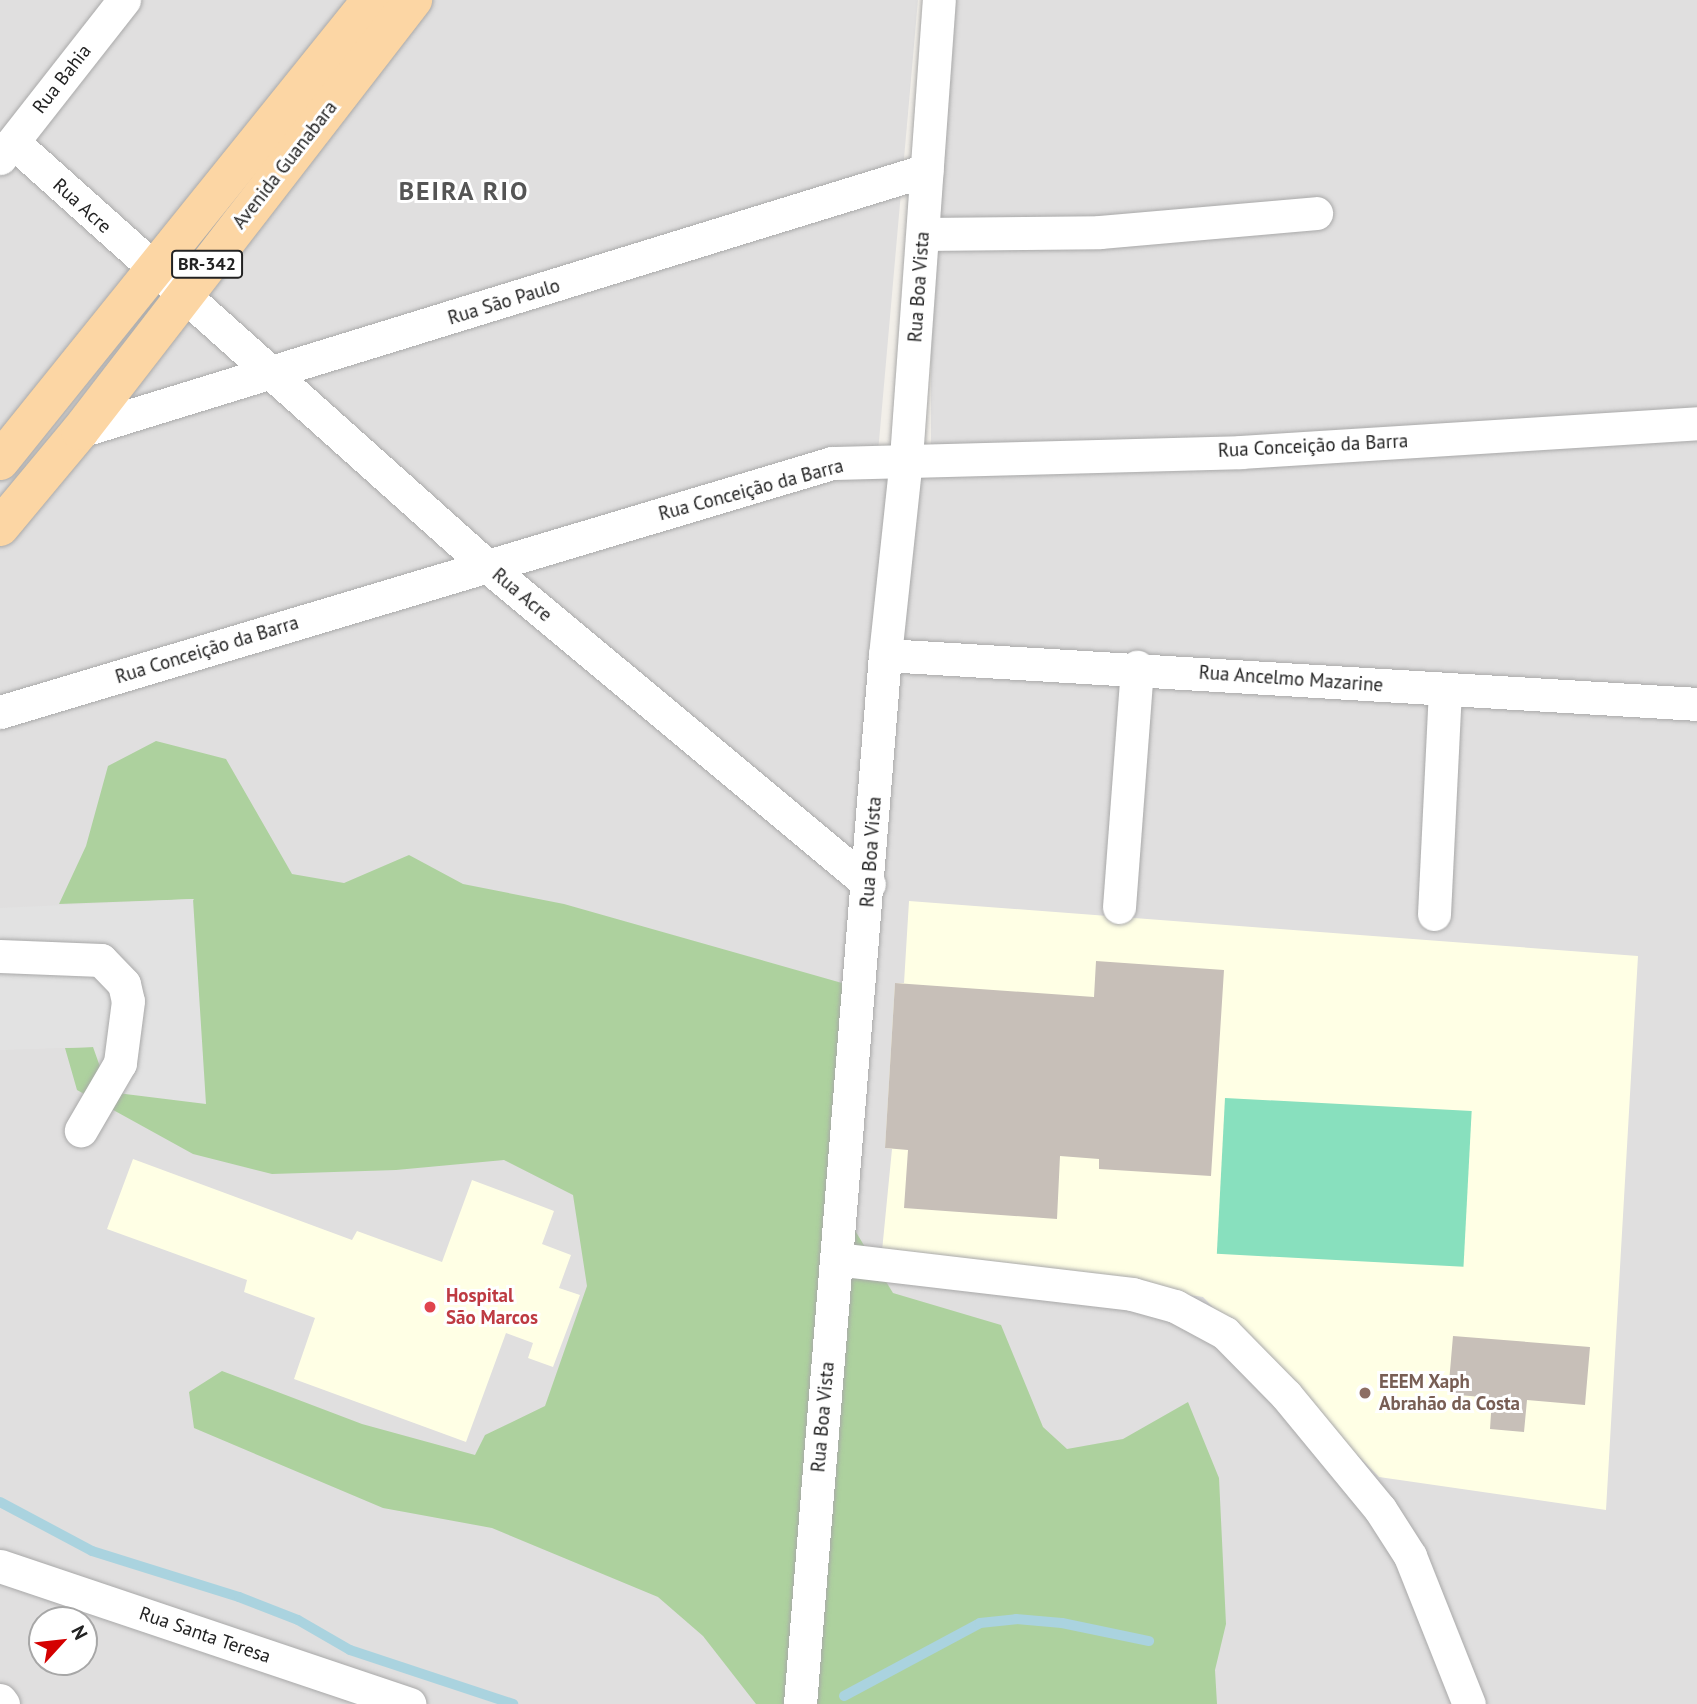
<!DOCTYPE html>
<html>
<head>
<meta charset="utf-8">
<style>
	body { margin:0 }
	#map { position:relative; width:1697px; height:1704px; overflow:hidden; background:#f2efe9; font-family:"PT Sans",sans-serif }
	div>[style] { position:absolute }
	.residential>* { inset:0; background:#e0dfdf; transform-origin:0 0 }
	.education>* { inset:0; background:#ffffe5 }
	.forest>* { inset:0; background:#add19e }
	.pitch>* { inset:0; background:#88e0be; transform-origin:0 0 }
	.parking>* { inset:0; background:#e2e2e2 }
	.stream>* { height:10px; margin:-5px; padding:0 5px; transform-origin:5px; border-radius:5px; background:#aad3df }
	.building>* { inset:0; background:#c7bfb8 }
	.roads { filter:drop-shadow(0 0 2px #a9a9a9) drop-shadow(0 0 2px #a9a9a9) }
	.minor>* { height:33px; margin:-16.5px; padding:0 16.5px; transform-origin:16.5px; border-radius:16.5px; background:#fff }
	.major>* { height:38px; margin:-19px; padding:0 19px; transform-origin:19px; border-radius:19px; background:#fcd6a4 }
	.dots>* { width:19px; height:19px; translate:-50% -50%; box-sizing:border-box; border:4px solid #fff; border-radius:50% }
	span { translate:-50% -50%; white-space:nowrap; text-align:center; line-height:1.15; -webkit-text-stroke:6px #fff; paint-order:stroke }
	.shield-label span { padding:2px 5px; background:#fff; border:2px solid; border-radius:5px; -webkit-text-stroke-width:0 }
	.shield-label { font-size:18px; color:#222; font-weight:700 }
	.street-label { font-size:19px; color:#222 }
	.health-label { font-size:19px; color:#be3a42; font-weight:700 }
	.left { translate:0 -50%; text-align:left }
	.education-label { font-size:19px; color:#785e54; font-weight:700 }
	.district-label { font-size:26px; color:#555; font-weight:700; letter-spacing:2px }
	.north { position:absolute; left:28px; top:1606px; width:70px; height:70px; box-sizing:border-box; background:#fff; border:2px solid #a7a7a7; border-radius:50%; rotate:63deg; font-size:19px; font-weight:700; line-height:28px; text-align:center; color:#222 }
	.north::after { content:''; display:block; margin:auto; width:24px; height:32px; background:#d40000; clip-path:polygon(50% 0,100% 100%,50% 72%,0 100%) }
</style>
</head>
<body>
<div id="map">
	<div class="residential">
		<div style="clip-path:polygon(evenodd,0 0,918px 0,877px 464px,1697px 439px,1697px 1704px,0 1704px,0 0,42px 1620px,84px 1620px,84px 1662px,42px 1662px,42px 1620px)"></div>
		<div style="left:931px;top:0;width:766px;height:454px"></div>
	</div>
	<div class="education">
		<div style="clip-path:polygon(909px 901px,1638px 956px,1606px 1510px,1379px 1477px,1203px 1297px,882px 1251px,892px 1149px,885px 1148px,895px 983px,904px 983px)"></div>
		<div style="clip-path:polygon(133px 1159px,352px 1240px,357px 1231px,442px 1262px,472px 1180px,554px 1211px,542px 1244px,571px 1255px,559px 1288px,580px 1295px,553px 1367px,528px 1358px,533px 1343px,506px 1333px,466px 1442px,294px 1379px,315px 1318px,244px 1292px,247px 1280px,107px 1229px)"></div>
	</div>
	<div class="forest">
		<div style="clip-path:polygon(156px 741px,226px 759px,292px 874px,344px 883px,409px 855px,463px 884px,564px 904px,863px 989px,848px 1219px,893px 1293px,1001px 1325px,1043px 1427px,1067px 1449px,1123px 1439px,1188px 1402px,1219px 1478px,1226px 1624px,1215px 1670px,1217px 1704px,756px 1704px,703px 1636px,658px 1597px,492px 1528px,383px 1508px,194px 1428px,189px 1392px,222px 1371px,362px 1424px,475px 1455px,485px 1435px,545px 1406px,587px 1286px,573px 1195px,504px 1160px,396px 1170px,272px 1174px,193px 1154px,77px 1090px,65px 1048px,94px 1047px,194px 899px,59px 904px,86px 846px,108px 766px)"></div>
	</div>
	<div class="pitch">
		<div style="left:1225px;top:1098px;width:247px;height:156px;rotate:3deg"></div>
	</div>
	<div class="parking">
		<div style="clip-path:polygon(193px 899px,206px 1104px,109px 1092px,93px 1047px,0 1050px,0 908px)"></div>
	</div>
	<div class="stream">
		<div style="left:0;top:1502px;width:104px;rotate:28deg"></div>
		<div style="left:92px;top:1551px;width:154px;rotate:17.4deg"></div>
		<div style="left:239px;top:1597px;width:63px;rotate:21.3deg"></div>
		<div style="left:298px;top:1620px;width:60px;rotate:30deg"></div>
		<div style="left:350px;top:1650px;width:172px;rotate:18.3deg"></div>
		<div style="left:844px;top:1696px;width:154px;rotate:-28.2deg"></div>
		<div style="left:980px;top:1623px;width:36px;rotate:-6deg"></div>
		<div style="left:1016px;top:1619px;width:46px;rotate:5deg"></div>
		<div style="left:1062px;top:1623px;width:89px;rotate:11.7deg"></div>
	</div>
	<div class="building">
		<div style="clip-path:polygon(1096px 961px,1224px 970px,1211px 1176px,1099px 1169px,1099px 1159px,1060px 1156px,1057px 1219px,904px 1208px,908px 1150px,885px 1148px,895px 983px,1094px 997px)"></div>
		<div style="clip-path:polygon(1453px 1336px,1590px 1347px,1585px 1405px,1527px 1400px,1524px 1432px,1490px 1429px,1492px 1398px,1448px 1394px)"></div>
	</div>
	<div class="roads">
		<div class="minor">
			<div style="left:13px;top:142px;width:636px;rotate:41.81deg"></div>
			<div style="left:487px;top:566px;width:497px;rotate:39.8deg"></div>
			<div style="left:0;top:158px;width:201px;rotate:-51.9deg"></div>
			<div style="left:923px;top:234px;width:177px;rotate:-0.6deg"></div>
			<div style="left:1100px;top:232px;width:217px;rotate:-5deg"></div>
			<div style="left:80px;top:431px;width:886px;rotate:-17.13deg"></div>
			<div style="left:885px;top:655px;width:813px;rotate:3.45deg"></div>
			<div style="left:0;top:712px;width:868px;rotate:-16.66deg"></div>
			<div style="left:832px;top:463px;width:409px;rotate:-1.5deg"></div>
			<div style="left:1241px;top:452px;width:457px;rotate:-3.6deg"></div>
			<div style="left:1119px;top:907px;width:241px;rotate:-85.7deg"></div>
			<div style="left:1434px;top:914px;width:223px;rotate:-87.2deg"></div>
			<div style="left:0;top:956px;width:101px;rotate:2.3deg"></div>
			<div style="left:101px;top:960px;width:33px;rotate:46deg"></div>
			<div style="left:124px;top:984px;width:17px;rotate:77deg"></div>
			<div style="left:128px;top:1001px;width:63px;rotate:97.4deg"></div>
			<div style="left:120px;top:1063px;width:78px;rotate:120.2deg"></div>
			<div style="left:836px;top:1259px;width:298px;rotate:6.7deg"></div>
			<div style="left:1132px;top:1294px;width:45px;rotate:15.6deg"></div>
			<div style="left:1175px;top:1306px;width:57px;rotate:28.4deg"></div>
			<div style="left:1225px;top:1333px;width:87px;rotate:45.5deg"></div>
			<div style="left:1286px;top:1395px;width:148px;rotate:50.5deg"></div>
			<div style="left:1380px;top:1509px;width:56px;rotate:57.4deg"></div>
			<div style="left:1410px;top:1556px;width:159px;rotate:68.3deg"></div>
			<div style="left:0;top:1566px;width:432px;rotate:18.6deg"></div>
			<div style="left:0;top:1700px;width:5px;rotate:53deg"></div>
			<div style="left:800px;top:1704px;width:1052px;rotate:-85.37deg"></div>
			<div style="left:885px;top:655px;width:198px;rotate:-83.9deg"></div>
			<div style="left:906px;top:458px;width:459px;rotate:-85.9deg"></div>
		</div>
		<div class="major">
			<div style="left:0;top:461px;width:592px;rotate:-51.17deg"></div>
			<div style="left:0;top:527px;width:125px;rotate:-50.2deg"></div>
			<div style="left:80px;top:431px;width:545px;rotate:-52.31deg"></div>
		</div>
	</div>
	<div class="dots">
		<div style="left:430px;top:1307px;background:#e0444e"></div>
		<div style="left:1365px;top:1393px;background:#8d6e63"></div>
	</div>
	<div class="shield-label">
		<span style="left:207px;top:264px">BR-342</span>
	</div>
	<div class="street-label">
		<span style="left:62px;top:79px;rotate:-52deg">Rua Bahia</span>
		<span style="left:285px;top:165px;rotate:-52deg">Avenida Guanabara</span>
		<span style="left:82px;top:206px;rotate:42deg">Rua Acre</span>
		<span style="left:919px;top:287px;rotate:-86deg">Rua Boa Vista</span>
		<span style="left:504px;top:302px;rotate:-17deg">Rua São Paulo</span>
		<span style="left:1313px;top:446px;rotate:-3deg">Rua Conceição da Barra</span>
		<span style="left:751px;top:490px;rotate:-15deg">Rua Conceição da Barra</span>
		<span style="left:522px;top:595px;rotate:40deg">Rua Acre</span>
		<span style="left:207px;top:650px;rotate:-17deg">Rua Conceição da Barra</span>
		<span style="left:1291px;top:679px;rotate:4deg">Rua Ancelmo Mazarine</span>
		<span style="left:871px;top:852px;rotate:-86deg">Rua Boa Vista</span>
		<span style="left:823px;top:1417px;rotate:-85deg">Rua Boa Vista</span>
		<span style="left:205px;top:1635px;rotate:19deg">Rua Santa Teresa</span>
	</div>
	<div class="health-label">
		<span class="left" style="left:446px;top:1307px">Hospital<br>São Marcos</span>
	</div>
	<div class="education-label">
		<span class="left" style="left:1379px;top:1393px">EEEM Xaph<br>Abrahão da Costa</span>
	</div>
	<div class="district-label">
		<span style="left:464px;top:191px">BEIRA RIO</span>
	</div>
	<div class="north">N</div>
</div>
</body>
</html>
